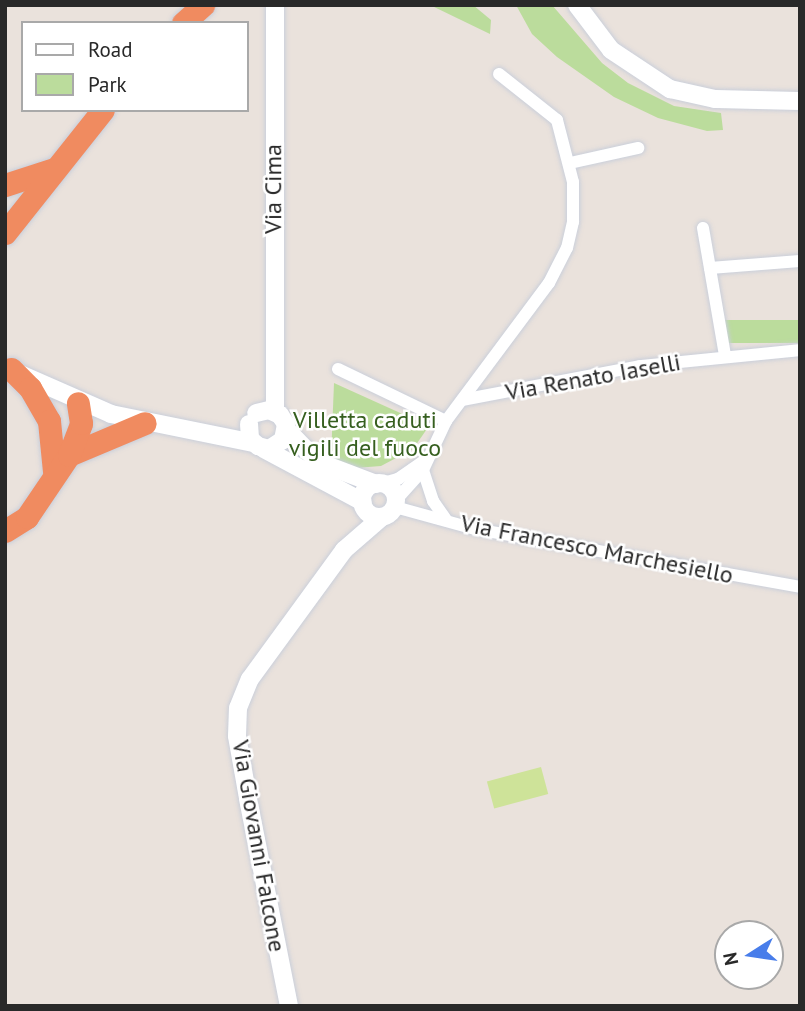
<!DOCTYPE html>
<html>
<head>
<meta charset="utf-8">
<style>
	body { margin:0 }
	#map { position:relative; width:805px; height:1011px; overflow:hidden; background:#eae2dc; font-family:"PT Sans",sans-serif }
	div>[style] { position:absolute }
	.green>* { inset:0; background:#bbdc9c; transform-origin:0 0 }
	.pitch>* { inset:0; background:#cee399; transform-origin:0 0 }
	.roads { filter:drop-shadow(0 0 2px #cacfda) drop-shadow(0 0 2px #cacfda) }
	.street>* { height:12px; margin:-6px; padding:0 6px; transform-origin:6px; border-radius:6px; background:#fff }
	.secondary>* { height:18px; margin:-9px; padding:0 9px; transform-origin:9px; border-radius:9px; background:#fff }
	.secondary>.ring { margin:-9px; padding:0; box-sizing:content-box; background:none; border:18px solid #fff; border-radius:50% }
	.highway>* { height:23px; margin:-11.5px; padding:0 11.5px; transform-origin:11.5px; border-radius:11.5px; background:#f08b60 }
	span { translate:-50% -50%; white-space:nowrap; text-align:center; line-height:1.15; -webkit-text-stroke:5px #fff; paint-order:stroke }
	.street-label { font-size:24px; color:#292929 }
	.park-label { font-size:24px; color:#365f1f }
	.frame { position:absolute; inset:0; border:7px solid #292929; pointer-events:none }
	.legend { position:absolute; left:21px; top:21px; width:228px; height:91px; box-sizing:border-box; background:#fff; border:2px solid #a9a9a9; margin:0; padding:9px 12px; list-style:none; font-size:21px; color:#292929 }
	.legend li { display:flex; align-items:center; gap:14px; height:35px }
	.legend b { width:35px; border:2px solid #a9a9a9 }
	.north { position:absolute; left:714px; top:920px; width:70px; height:70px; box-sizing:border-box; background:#fff; border:2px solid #a9a9a9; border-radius:50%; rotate:258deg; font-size:19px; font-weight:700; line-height:28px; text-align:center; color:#292929 }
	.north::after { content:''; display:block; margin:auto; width:24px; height:32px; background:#487dea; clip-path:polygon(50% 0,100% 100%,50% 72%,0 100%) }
</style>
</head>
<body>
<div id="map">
	<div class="green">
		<div style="clip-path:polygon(430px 5px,473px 5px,491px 20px,490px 34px)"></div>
		<div style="clip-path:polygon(516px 5px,552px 5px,602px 63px,628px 83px,674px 106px,721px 113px,723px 130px,707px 131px,658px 118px,614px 97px,557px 57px,532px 34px)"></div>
		<div style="left:800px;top:320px;width:23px;height:75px;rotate:90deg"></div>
		<div style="clip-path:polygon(334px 383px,429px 426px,413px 449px,381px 466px,355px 468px,331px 458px)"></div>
	</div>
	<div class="pitch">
		<div style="left:541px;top:767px;width:28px;height:56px;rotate:75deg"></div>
	</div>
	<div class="roads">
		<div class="street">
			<div style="left:570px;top:163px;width:70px;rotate:-12.4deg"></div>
			<div style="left:703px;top:228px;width:129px;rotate:80.2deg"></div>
			<div style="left:710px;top:268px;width:90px;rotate:-4.4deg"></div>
			<div style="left:338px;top:369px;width:120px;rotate:25.7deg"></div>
			<div style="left:462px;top:400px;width:181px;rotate:-10.8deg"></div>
			<div style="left:640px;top:366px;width:161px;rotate:-5.7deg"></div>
			<div style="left:423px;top:470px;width:33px;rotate:72deg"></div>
			<div style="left:433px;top:501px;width:24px;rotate:55deg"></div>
			<div style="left:380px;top:484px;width:19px;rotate:-16deg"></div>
			<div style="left:398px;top:479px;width:33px;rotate:-35deg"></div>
			<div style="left:396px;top:500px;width:40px;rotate:-48deg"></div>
			<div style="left:423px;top:470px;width:54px;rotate:-64.9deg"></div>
			<div style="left:446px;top:421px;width:172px;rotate:-53.3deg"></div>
			<div style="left:549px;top:283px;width:39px;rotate:-63deg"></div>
			<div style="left:567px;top:248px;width:27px;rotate:-77deg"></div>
			<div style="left:573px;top:222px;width:40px;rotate:-90deg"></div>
			<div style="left:573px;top:182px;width:64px;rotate:-104.5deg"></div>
			<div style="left:557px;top:120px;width:74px;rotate:-141.6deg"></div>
			<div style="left:395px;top:507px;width:83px;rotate:15.4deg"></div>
			<div style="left:475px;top:529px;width:330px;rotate:10.1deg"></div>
		</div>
		<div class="secondary">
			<div style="left:275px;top:5px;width:407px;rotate:90deg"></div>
			<div style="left:577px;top:5px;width:56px;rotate:52.9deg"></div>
			<div style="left:611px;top:50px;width:71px;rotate:33.5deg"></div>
			<div style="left:670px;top:89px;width:46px;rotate:12.5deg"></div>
			<div style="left:715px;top:99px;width:85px;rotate:1.3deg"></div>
			<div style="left:20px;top:374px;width:99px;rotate:23.7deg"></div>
			<div style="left:111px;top:414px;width:145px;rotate:11.5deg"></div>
			<div style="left:249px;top:424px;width:15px;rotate:86deg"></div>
			<div style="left:250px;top:439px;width:11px;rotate:41deg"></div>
			<div style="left:258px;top:446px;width:11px;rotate:15deg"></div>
			<div style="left:269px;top:449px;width:17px;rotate:-33deg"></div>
			<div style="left:283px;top:440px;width:16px;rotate:-79deg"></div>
			<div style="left:286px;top:424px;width:11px;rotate:-124deg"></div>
			<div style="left:280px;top:415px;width:12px;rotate:-156deg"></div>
			<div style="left:269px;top:410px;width:13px;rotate:167deg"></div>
			<div style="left:287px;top:430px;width:45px;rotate:45.9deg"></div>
			<div style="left:318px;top:462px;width:62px;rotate:20.8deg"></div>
			<div style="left:264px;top:449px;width:112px;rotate:28.2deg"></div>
			<div class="ring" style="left:362px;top:483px;width:16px;height:16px"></div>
			<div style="left:289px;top:1006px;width:212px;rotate:-101.2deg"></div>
			<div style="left:248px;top:798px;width:63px;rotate:-100.1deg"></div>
			<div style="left:237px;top:736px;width:28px;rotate:-88deg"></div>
			<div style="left:238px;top:708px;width:31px;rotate:-68deg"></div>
			<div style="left:250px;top:679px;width:160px;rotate:-53.9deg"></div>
			<div style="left:344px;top:550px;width:50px;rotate:-41deg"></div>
		</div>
		<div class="highway">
			<div style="left:183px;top:23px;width:27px;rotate:-42deg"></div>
			<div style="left:5px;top:185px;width:52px;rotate:-18.1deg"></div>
			<div style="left:5px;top:233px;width:157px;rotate:-51.5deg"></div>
			<div style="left:11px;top:369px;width:27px;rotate:45deg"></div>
			<div style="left:30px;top:388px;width:38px;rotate:60deg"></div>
			<div style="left:49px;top:421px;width:50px;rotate:84.3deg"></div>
			<div style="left:69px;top:455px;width:82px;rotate:-22.8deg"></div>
			<div style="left:5px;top:531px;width:26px;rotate:-32deg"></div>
			<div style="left:27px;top:517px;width:75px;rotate:-55.9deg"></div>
			<div style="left:69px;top:455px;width:34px;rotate:-69deg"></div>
			<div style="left:81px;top:423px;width:20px;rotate:-99deg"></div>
		</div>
	</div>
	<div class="street-label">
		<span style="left:273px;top:189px;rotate:-90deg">Via Cima</span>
		<span style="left:593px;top:377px;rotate:-10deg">Via Renato Iaselli</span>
		<span style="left:597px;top:549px;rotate:11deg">Via Francesco Marchesiello</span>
		<span style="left:259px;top:846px;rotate:80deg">Via Giovanni Falcone</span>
	</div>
	<div class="park-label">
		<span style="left:365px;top:434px">Villetta caduti<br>vigili del fuoco</span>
	</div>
	<div class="frame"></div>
	<ul class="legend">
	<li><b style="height:9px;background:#fff"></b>Road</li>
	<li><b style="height:19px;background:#bbdc9c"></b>Park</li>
	</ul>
	<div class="north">N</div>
</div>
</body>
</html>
